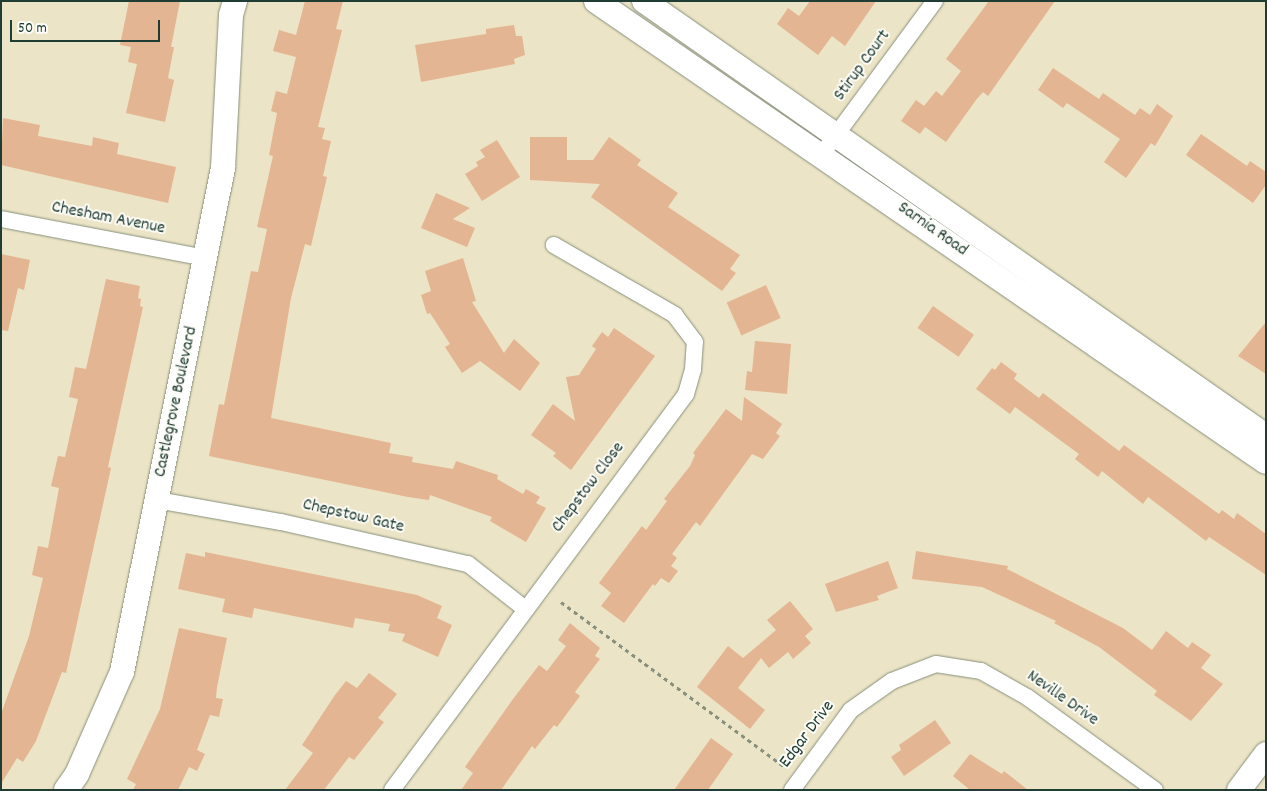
<!DOCTYPE html>
<html>
<head>
<meta charset="utf-8">
<style>
	body { margin:0 }
	#map { position:relative; width:1267px; height:791px; overflow:hidden; background:#ece4c6; font-family:Dekko,sans-serif }
	div>[style] { position:absolute }
	.building>* { inset:0; background:#e4b592; transform-origin:0 0 }
	.path>* { height:3px; margin-top:-1.5px; transform-origin:0; background:repeating-linear-gradient(90deg,#86907d 0 4px,transparent 0 8px) }
	.roads { filter:drop-shadow(0 0 1px #86907d) drop-shadow(0 0 1px #86907d) }
	.street>* { height:16px; margin:-8px; padding:0 8px; transform-origin:8px; border-radius:8px; background:#fff }
	.secondary>* { height:24px; margin:-12px; padding:0 12px; transform-origin:12px; border-radius:12px; background:#fff }
	span { translate:-50% -50%; white-space:nowrap; text-align:center; line-height:1.15; -webkit-text-stroke:4px #fdfcf7; paint-order:stroke }
	.street-label { font-size:18px; color:#1f3d34 }
	.frame { position:absolute; inset:0; border:2px solid #1f3d34; pointer-events:none }
	.scale { position:absolute; left:10px; top:20px; width:150px; height:22px; box-sizing:border-box; border:2px solid #1f3d34; border-top:0; padding-left:6px; font-size:15px; line-height:18px; white-space:nowrap; color:#1f3d34; -webkit-text-stroke:4px #fdfcf7; paint-order:stroke }
</style>
</head>
<body>
<div id="map">
	<div class="building">
		<div style="clip-path:polygon(129px 1px,180px 1px,171px 47px,174px 47px,168px 78px,174px 80px,165px 122px,126px 113px,137px 64px,128px 62px,131px 47px,120px 45px)"></div>
		<div style="clip-path:polygon(305px 1px,343px 1px,336px 29px,342px 30px,318px 127px,325px 128px,322px 139px,331px 141px,323px 176px,327px 177px,311px 246px,305px 244px,291px 298px,271px 418px,391px 443px,389px 453px,413px 457px,412px 462px,453px 469px,456px 461px,498px 475px,497px 479px,523px 494px,526px 489px,540px 497px,536px 503px,546px 508px,526px 542px,490px 521px,492px 517px,430px 495px,429px 500px,408px 497px,209px 456px,219px 404px,224px 405px,251px 271px,258px 272px,267px 229px,257px 227px,273px 156px,269px 155px,277px 113px,271px 111px,276px 91px,287px 94px,296px 57px,273px 51px,279px 30px,296px 35px)"></div>
		<div style="clip-path:polygon(810px 1px,876px 1px,845px 46px,832px 36px,818px 55px,777px 24px,788px 8px,799px 16px)"></div>
		<div style="clip-path:polygon(989px 1px,1055px 1px,988px 96px,983px 92px,976px 100px,946px 142px,925px 127px,920px 134px,901px 121px,916px 100px,924px 106px,936px 91px,942px 96px,961px 71px,946px 59px)"></div>
		<div style="clip-path:polygon(514px 25px,516px 36px,522px 36px,525px 55px,514px 59px,515px 64px,421px 82px,415px 45px,486px 34px,486px 29px)"></div>
		<div style="clip-path:polygon(1053px 68px,1099px 99px,1103px 93px,1135px 115px,1140px 108px,1150px 115px,1157px 104px,1173px 116px,1155px 146px,1151px 143px,1126px 178px,1104px 162px,1120px 139px,1067px 103px,1063px 108px,1038px 90px)"></div>
		<div style="clip-path:polygon(3px 118px,40px 125px,38px 136px,92px 146px,93px 137px,119px 143px,117px 154px,176px 167px,168px 203px,1px 165px)"></div>
		<div style="clip-path:polygon(1201px 134px,1247px 166px,1250px 161px,1266px 172px,1266px 185px,1253px 203px,1186px 155px)"></div>
		<div style="clip-path:polygon(530px 137px,567px 137px,567px 160px,593px 160px,609px 137px,641px 160px,637px 165px,678px 193px,668px 207px,740px 255px,730px 269px,736px 273px,722px 291px,591px 197px,600px 184px,530px 180px)"></div>
		<div style="clip-path:polygon(497px 140px,520px 177px,482px 201px,465px 174px,478px 166px,476px 162px,485px 157px,480px 150px)"></div>
		<div style="clip-path:polygon(436px 193px,470px 208px,453px 219px,475px 228px,467px 247px,421px 228px)"></div>
		<div style="clip-path:polygon(1px 254px,30px 260px,24px 290px,18px 288px,8px 331px,1px 330px)"></div>
		<div style="clip-path:polygon(463px 258px,476px 301px,472px 302px,504px 353px,514px 339px,540px 363px,520px 391px,480px 361px,462px 373px,445px 347px,450px 344px,430px 313px,427px 314px,421px 295px,431px 291px,425px 271px)"></div>
		<div style="clip-path:polygon(106px 279px,140px 286px,138px 298px,141px 299px,140px 306px,143px 307px,108px 467px,111px 468px,66px 673px,62px 672px,36px 741px,23px 762px,17px 758px,1px 784px,1px 714px,29px 636px,43px 578px,32px 575px,38px 546px,48px 548px,59px 488px,51px 486px,58px 456px,65px 457px,78px 399px,69px 397px,75px 367px,86px 369px)"></div>
		<div style="left:766px;top:285px;width:36px;height:43px;rotate:66deg"></div>
		<div style="left:933px;top:306px;width:50px;height:27px;rotate:35deg"></div>
		<div style="clip-path:polygon(1266px 322px,1266px 374px,1238px 356px)"></div>
		<div style="clip-path:polygon(614px 328px,655px 356px,571px 470px,553px 456px,556px 453px,531px 435px,553px 404px,575px 421px,566px 377px,579px 375px,596px 349px,592px 346px,602px 332px,608px 337px)"></div>
		<div style="clip-path:polygon(755px 341px,791px 344px,787px 394px,745px 390px,747px 371px,752px 372px)"></div>
		<div style="clip-path:polygon(1001px 362px,1017px 374px,1014px 379px,1039px 398px,1043px 393px,1119px 451px,1124px 445px,1219px 514px,1222px 510px,1234px 519px,1237px 513px,1266px 534px,1266px 575px,1209px 537px,1206px 541px,1148px 497px,1143px 504px,1102px 471px,1098px 477px,1075px 459px,1079px 454px,1015px 407px,1010px 414px,976px 389px,992px 368px,995px 370px)"></div>
		<div style="clip-path:polygon(744px 397px,782px 424px,776px 433px,780px 436px,763px 459px,752px 454px,700px 526px,696px 522px,672px 554px,677px 558px,671px 566px,678px 571px,669px 583px,661px 578px,655px 586px,653px 584px,624px 623px,601px 606px,611px 593px,599px 583px,642px 526px,646px 530px,667px 501px,664px 499px,690px 466px,695px 455px,693px 453px,726px 409px,742px 421px)"></div>
		<div style="clip-path:polygon(916px 551px,1008px 566px,1007px 569px,1123px 628px,1152px 650px,1166px 631px,1188px 648px,1192px 642px,1211px 655px,1201px 668px,1223px 684px,1191px 721px,1154px 695px,1157px 691px,1099px 647px,1054px 623px,1056px 621px,982px 587px,912px 579px)"></div>
		<div style="clip-path:polygon(205px 552px,417px 595px,442px 606px,437px 618px,452px 625px,438px 657px,402px 641px,405px 634px,388px 631px,390px 624px,355px 618px,353px 628px,254px 608px,252px 618px,222px 612px,225px 599px,178px 589px,186px 553px,205px 557px)"></div>
		<div style="clip-path:polygon(888px 561px,898px 588px,877px 596px,879px 600px,836px 612px,825px 584px)"></div>
		<div style="clip-path:polygon(790px 601px,813px 629px,805px 636px,811px 643px,793px 659px,788px 652px,769px 668px,761px 658px,738px 688px,765px 710px,750px 729px,697px 687px,728px 646px,743px 658px,776px 630px,767px 620px)"></div>
		<div style="clip-path:polygon(570px 623px,600px 648px,595px 656px,600px 659px,575px 692px,580px 696px,557px 727px,554px 725px,535px 749px,532px 746px,501px 790px,461px 790px,473px 773px,465px 767px,513px 699px,539px 665px,547px 671px,566px 646px,558px 640px)"></div>
		<div style="clip-path:polygon(179px 628px,227px 638px,217px 687px,216px 698px,223px 699px,219px 717px,210px 715px,197px 750px,205px 754px,197px 771px,189px 767px,178px 790px,133px 790px,136px 784px,127px 779px,160px 709px)"></div>
		<div style="clip-path:polygon(369px 673px,397px 694px,378px 718px,384px 722px,354px 760px,349px 757px,324px 790px,285px 790px,313px 753px,302px 745px,335px 695px,346px 681px,357px 688px)"></div>
		<div style="clip-path:polygon(935px 720px,951px 743px,904px 776px,891px 757px,901px 750px,899px 745px)"></div>
		<div style="clip-path:polygon(711px 738px,733px 754px,708px 790px,674px 790px)"></div>
		<div style="clip-path:polygon(970px 754px,1002px 774px,1004px 771px,1028px 790px,970px 790px,953px 776px)"></div>
	</div>
	<div class="path">
		<div style="left:561px;top:602px;width:280px;rotate:36.4deg"></div>
	</div>
	<div class="roads">
		<div class="street">
			<div style="left:822px;top:154px;width:190px;rotate:-53.6deg"></div>
			<div style="left:1px;top:219px;width:209px;rotate:10.8deg"></div>
			<div style="left:157px;top:500px;width:126px;rotate:10.1deg"></div>
			<div style="left:281px;top:522px;width:192px;rotate:12.7deg"></div>
			<div style="left:468px;top:564px;width:71px;rotate:38.2deg"></div>
			<div style="left:392px;top:790px;width:493px;rotate:-53.4deg"></div>
			<div style="left:686px;top:394px;width:26px;rotate:-74deg"></div>
			<div style="left:693px;top:369px;width:27px;rotate:-86deg"></div>
			<div style="left:695px;top:342px;width:34px;rotate:-127deg"></div>
			<div style="left:675px;top:315px;width:140px;rotate:-150deg"></div>
			<div style="left:792px;top:790px;width:99px;rotate:-53.6deg"></div>
			<div style="left:851px;top:710px;width:50px;rotate:-35.3deg"></div>
			<div style="left:892px;top:681px;width:47px;rotate:-21.1deg"></div>
			<div style="left:936px;top:664px;width:46px;rotate:8.8deg"></div>
			<div style="left:981px;top:671px;width:53px;rotate:29.5deg"></div>
			<div style="left:1027px;top:697px;width:158px;rotate:36deg"></div>
		</div>
		<div class="secondary">
			<div style="left:596px;top:1px;width:813px;rotate:34.53deg"></div>
			<div style="left:644px;top:1px;width:759px;rotate:34.97deg"></div>
			<div style="left:66px;top:790px;width:19px;rotate:-55deg"></div>
			<div style="left:77px;top:774px;width:111px;rotate:-66.2deg"></div>
			<div style="left:122px;top:672px;width:514px;rotate:-78.67deg"></div>
			<div style="left:223px;top:168px;width:153px;rotate:-87deg"></div>
			<div style="left:231px;top:15px;width:15px;rotate:-74deg"></div>
			<div style="left:1239px;top:790px;width:45px;rotate:-53.1deg"></div>
		</div>
	</div>
	<div class="street-label">
		<span style="left:863px;top:66px;rotate:-54deg">Stirup Court</span>
		<span style="left:108px;top:219px;rotate:11deg">Chesham Avenue</span>
		<span style="left:932px;top:230px;rotate:35deg">Sarnia Road</span>
		<span style="left:177px;top:402px;rotate:-78deg">Castlegrove Boulevard</span>
		<span style="left:589px;top:488px;rotate:-53deg">Chepstow Close</span>
		<span style="left:353px;top:517px;rotate:13deg">Chepstow Gate</span>
		<span style="left:1062px;top:699px;rotate:35deg">Neville Drive</span>
		<span style="left:808px;top:735px;rotate:-53deg">Edgar Drive</span>
	</div>
	<div class="frame"></div>
	<div class="scale">50 m</div>
</div>
</body>
</html>
